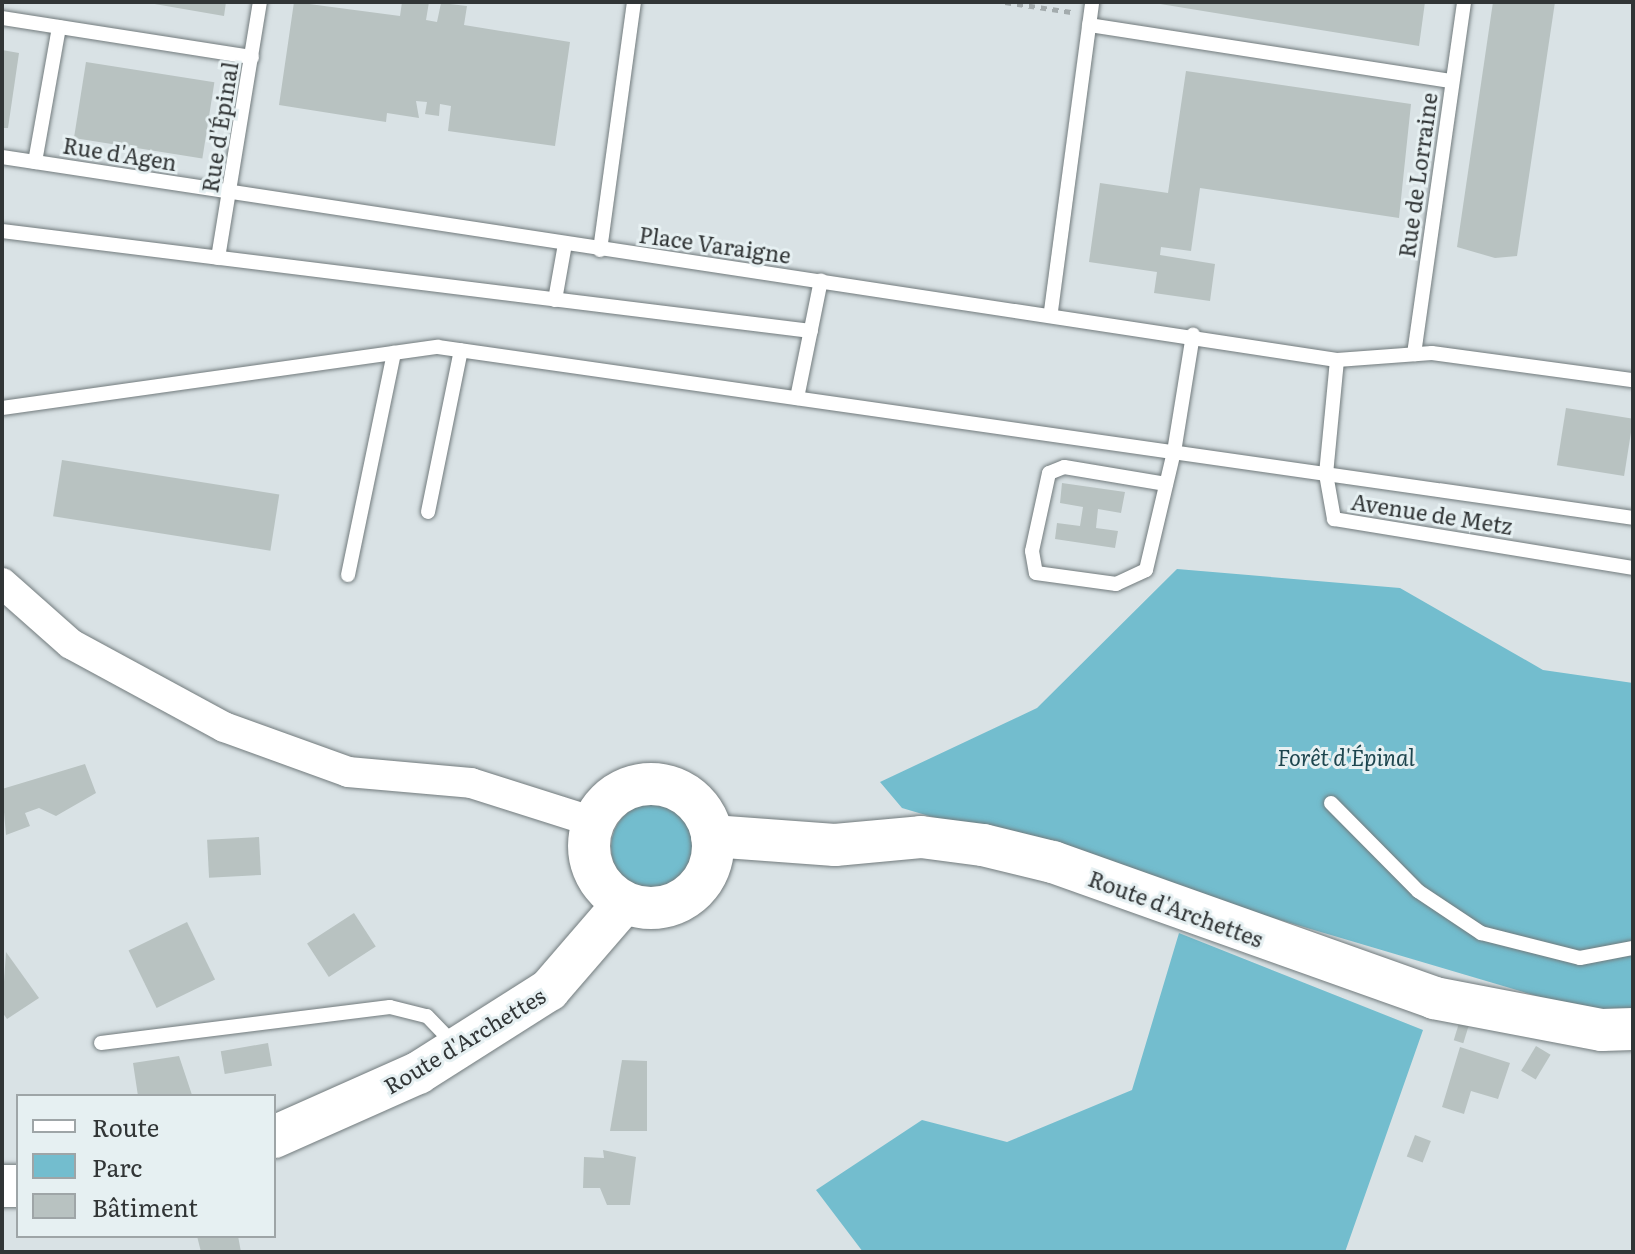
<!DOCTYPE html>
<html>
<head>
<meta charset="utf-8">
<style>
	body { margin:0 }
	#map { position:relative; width:1635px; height:1254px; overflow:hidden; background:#d9e2e5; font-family:Literata,serif }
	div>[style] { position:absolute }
	.green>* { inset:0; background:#73bdce }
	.round { border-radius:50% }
	.building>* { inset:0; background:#b8c2c1; transform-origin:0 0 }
	.path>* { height:5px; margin-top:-2.5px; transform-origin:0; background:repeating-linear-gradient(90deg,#a3abad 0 6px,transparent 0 12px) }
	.roads { filter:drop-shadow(0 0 2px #727b7d) drop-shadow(0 0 2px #727b7d) }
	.lane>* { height:14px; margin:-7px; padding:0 7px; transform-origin:7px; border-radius:7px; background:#fff }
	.street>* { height:30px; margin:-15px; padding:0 15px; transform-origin:15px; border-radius:15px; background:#fff }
	.secondary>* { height:42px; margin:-21px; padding:0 21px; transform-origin:21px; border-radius:21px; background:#fff }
	.secondary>.ring { margin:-21px; padding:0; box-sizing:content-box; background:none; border:42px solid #fff; border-radius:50% }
	span { translate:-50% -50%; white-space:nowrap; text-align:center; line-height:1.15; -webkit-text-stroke:6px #e6f0f2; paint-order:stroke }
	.street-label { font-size:22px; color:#313536 }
	.park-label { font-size:22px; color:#1d454e; font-style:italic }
	.frame { position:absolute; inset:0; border:4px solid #313536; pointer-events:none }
	.legend { position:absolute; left:16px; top:1094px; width:260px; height:144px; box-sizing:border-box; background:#e6f0f2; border:2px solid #9ea5a7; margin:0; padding:10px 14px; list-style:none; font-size:24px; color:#313536 }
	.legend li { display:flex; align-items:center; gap:16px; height:40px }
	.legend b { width:40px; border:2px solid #9ea5a7 }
</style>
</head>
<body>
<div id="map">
	<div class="green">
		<div style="clip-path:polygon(1177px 569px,1400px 588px,1543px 670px,1633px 683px,1633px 1017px,1611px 1018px,902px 808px,880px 782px,1037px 708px)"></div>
		<div class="round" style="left:611px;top:803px;width:88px;height:88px"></div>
		<div style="clip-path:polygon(1179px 933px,1423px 1030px,1345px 1252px,863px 1252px,816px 1190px,922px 1120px,1007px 1142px,1132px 1090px)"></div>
	</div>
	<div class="building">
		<div style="clip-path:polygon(143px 2px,226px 2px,224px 16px)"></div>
		<div style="clip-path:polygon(294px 2px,400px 16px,402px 2px,429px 2px,426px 20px,437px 22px,441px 3px,467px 6px,464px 25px,570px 42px,555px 146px,448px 131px,451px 106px,440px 104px,439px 116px,425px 114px,427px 102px,416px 101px,419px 118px,387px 113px,386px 122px,279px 105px)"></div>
		<div style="clip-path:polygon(1148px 2px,1425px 2px,1419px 46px)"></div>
		<div style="clip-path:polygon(1493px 2px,1555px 2px,1517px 256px,1495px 258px,1457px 247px)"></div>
		<div style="clip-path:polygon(2px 50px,19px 53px,8px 128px,2px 128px)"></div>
		<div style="left:86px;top:62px;width:130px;height:77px;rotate:9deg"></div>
		<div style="clip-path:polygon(1186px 71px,1411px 104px,1399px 218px,1200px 188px,1191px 251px,1161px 247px,1160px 255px,1215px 264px,1210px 301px,1154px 293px,1157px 272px,1089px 262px,1100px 183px,1168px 193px)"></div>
		<div style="left:1566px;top:408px;width:68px;height:58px;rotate:9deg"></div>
		<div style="left:62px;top:460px;width:220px;height:57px;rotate:9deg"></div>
		<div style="clip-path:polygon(1062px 483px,1125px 492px,1121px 513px,1098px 509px,1096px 528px,1118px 531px,1115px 548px,1055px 539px,1057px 523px,1080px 526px,1083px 507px,1060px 503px)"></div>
		<div style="clip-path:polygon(85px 764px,96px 793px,56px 816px,39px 808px,25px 813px,30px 826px,6px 835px,2px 789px)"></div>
		<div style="left:259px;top:837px;width:38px;height:52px;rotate:87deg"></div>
		<div style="left:354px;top:913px;width:40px;height:56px;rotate:57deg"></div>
		<div style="left:187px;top:922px;width:64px;height:65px;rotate:64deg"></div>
		<div style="clip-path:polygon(6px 952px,39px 998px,7px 1019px,2px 1012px)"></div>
		<div style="left:1459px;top:1023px;width:10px;height:18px;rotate:17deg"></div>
		<div style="left:268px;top:1043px;width:23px;height:48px;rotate:80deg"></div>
		<div style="left:1536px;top:1046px;width:17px;height:29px;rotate:31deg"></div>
		<div style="clip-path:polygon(1460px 1047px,1510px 1063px,1498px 1099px,1471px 1091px,1464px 1114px,1442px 1107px)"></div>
		<div style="clip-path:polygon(179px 1056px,192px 1095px,138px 1096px,133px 1063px)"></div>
		<div style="clip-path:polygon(622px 1060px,647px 1061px,647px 1131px,610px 1131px)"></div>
		<div style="left:1415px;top:1135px;width:17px;height:23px;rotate:21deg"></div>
		<div style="clip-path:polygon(603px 1150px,636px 1157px,630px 1205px,607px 1205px,600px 1188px,583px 1188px,584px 1157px,604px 1158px)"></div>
		<div style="clip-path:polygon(197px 1236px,238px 1236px,241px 1252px,201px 1252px)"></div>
	</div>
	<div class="path">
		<div style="left:1005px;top:2px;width:67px;rotate:8.6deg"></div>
	</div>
	<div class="roads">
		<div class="lane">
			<div style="left:2px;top:18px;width:253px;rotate:8.9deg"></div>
			<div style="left:1089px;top:25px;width:367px;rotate:8.8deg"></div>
			<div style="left:2px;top:157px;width:1350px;rotate:8.65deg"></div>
			<div style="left:1337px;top:360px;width:95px;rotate:-4.2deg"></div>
			<div style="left:1432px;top:353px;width:203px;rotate:7.7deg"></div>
			<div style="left:35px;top:162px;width:137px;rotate:-79.9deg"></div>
			<div style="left:2px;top:231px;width:815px;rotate:7.05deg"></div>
			<div style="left:600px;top:250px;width:250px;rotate:-82.2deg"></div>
			<div style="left:218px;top:258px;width:259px;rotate:-80.7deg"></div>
			<div style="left:555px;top:300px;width:57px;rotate:-79.9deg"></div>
			<div style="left:1051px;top:311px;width:312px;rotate:-82.4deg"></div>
			<div style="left:1414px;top:354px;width:356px;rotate:-81.9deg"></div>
			<div style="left:1337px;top:360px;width:115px;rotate:95.5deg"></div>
			<div style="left:1326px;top:474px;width:46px;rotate:79.9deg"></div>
			<div style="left:1334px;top:519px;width:303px;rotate:9.3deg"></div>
			<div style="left:797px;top:398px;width:120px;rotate:-78.5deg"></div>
			<div style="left:2px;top:408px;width:440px;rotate:-8deg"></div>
			<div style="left:438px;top:347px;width:1207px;rotate:8.14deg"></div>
			<div style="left:1166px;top:484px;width:103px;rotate:-170.5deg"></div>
			<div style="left:1064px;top:467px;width:16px;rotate:158deg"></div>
			<div style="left:1049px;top:473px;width:80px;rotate:102.3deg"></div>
			<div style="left:1032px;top:551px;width:22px;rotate:80deg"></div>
			<div style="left:1036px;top:573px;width:81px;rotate:7.8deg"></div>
			<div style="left:1116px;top:584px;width:33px;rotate:-25deg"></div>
			<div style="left:1146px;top:570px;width:121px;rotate:-76.7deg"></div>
			<div style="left:1174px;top:452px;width:119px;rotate:-80.8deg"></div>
			<div style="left:428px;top:512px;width:165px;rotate:-78.5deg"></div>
			<div style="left:348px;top:575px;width:227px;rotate:-78.3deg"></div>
			<div style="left:1331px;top:803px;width:124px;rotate:45.3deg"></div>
			<div style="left:1418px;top:891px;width:76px;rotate:33.7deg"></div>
			<div style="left:1481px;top:933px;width:102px;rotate:14.2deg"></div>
			<div style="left:1580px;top:958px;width:54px;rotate:-10.7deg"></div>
			<div style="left:101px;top:1043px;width:291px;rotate:-7.1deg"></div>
			<div style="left:390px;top:1007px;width:38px;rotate:14deg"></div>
			<div style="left:427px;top:1016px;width:40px;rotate:46deg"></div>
		</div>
		<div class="street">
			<div style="left:2px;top:583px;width:92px;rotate:41.5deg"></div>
			<div style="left:71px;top:644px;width:174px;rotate:28.5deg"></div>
			<div style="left:224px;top:727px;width:132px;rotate:19.9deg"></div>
			<div style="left:348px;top:772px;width:123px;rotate:5.1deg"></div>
			<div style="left:471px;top:783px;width:129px;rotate:17.6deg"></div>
		</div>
		<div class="secondary">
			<div class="ring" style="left:589px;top:784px;width:82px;height:82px"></div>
			<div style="left:712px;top:836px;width:123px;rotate:4.2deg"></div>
			<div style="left:835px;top:845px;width:86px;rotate:-5.3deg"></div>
			<div style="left:921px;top:837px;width:63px;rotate:7.4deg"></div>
			<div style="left:983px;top:845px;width:72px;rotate:13.7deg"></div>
			<div style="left:1053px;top:862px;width:405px;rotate:19.6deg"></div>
			<div style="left:1434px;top:998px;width:171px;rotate:10.8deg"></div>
			<div style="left:1602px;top:1030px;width:31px;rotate:-2deg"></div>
			<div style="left:274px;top:1137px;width:158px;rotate:-24deg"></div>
			<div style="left:418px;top:1073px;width:155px;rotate:-32.4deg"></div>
			<div style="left:549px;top:990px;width:115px;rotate:-49.2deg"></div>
			<div style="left:2px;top:1186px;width:16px"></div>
		</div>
	</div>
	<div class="street-label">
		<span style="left:219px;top:127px;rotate:-81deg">Rue d'Épinal</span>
		<span style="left:120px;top:153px;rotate:9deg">Rue d'Agen</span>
		<span style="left:1417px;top:175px;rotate:-82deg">Rue de Lorraine</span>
		<span style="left:715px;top:244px;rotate:8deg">Place Varaigne</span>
		<span style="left:1432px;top:513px;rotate:9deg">Avenue de Metz</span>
		<span style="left:1176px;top:908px;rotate:20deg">Route d'Archettes</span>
		<span style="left:464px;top:1040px;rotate:-31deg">Route d'Archettes</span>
	</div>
	<div class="park-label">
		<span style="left:1346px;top:757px">Forêt d'Épinal</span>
	</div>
	<div class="frame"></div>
	<ul class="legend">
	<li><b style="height:10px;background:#fff"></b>Route</li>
	<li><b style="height:22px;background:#73bdce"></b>Parc</li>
	<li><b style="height:22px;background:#b8c2c1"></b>Bâtiment</li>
	</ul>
</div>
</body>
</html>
